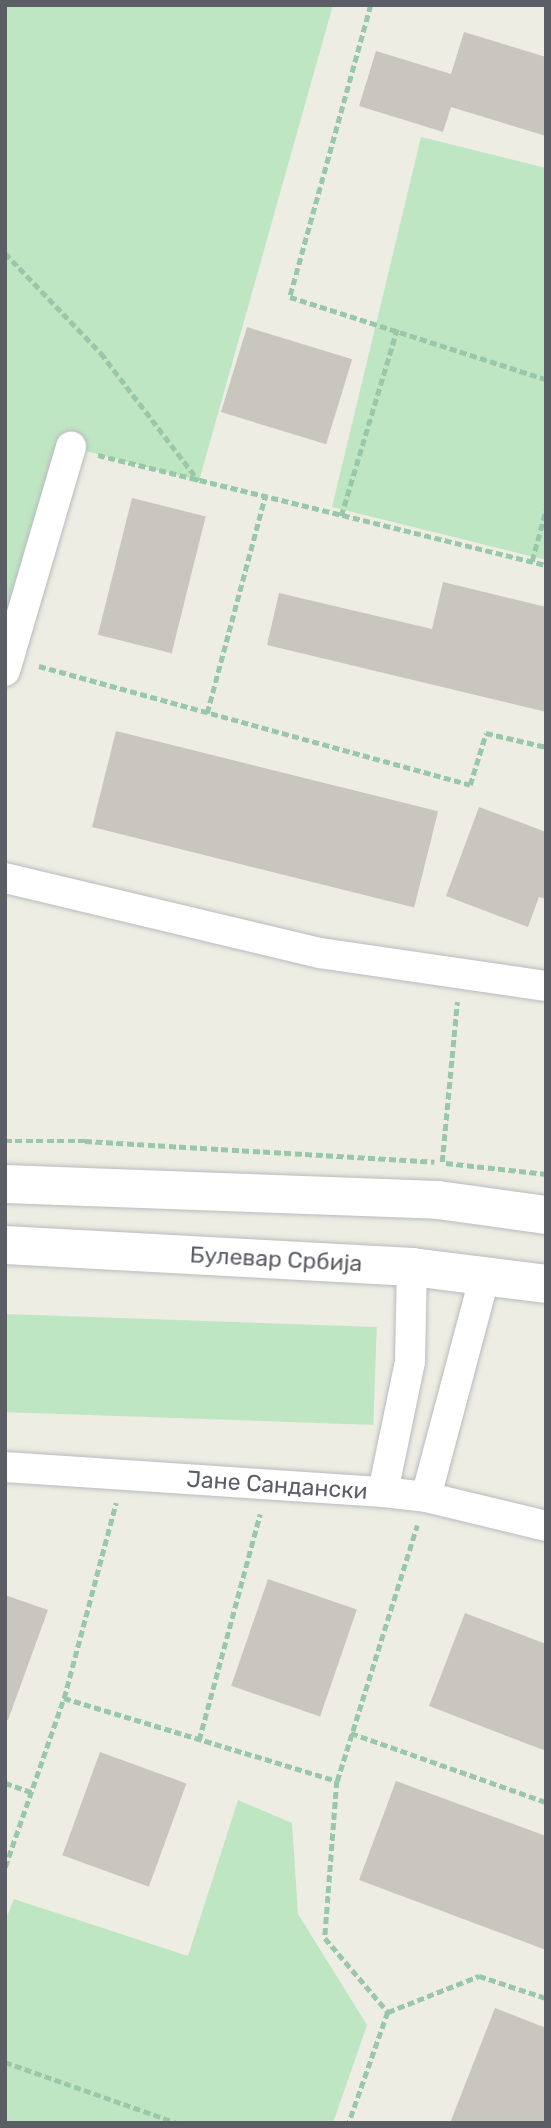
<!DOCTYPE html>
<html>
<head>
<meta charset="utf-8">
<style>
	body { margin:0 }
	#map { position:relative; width:551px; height:2128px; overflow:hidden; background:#eeede3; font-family:Rubik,sans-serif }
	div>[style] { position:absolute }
	.green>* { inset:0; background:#bfe6c2; transform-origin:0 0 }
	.building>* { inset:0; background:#c9c6c0; transform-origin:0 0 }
	.path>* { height:4.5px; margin-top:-2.25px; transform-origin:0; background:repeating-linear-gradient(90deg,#98c7a9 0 7px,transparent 0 10.5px) }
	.roads { filter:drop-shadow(0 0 2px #b8babf) drop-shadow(0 0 2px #b8babf) }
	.street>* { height:30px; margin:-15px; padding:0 15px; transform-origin:15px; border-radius:15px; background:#fff }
	.secondary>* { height:38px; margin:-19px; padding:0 19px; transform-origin:19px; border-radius:19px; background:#fff }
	span { translate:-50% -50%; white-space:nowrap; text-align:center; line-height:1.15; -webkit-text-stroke:5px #fff; paint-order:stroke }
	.street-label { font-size:23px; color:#5b5e64 }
	.frame { position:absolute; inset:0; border:7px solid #5b5e64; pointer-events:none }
</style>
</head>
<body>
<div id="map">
	<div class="green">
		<div style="clip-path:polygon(5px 5px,333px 5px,199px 481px,71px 447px,5px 667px)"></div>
		<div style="clip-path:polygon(421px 137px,546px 168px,546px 560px,332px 507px)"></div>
		<div style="left:5px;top:1314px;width:372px;height:98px;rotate:2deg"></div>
		<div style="clip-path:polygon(238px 1800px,292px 1823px,298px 1914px,367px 2025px,333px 2123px,5px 2123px,5px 1921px,14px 1899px,188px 1956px)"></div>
	</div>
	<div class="building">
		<div style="clip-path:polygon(464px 32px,546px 57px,546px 136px,451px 107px,443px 132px,359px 106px,376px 51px,451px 74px)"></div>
		<div style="left:247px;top:327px;width:110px;height:89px;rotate:17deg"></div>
		<div style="left:132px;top:498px;width:76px;height:141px;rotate:14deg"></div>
		<div style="clip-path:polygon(443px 582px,546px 607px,546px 712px,267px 645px,279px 593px,432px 629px)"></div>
		<div style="left:116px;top:731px;width:332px;height:99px;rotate:14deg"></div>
		<div style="clip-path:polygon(479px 807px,546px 832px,546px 899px,539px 897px,528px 927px,446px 896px)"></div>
		<div style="left:268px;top:1579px;width:94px;height:113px;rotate:19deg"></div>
		<div style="clip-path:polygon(5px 1595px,48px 1610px,8px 1720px,5px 1719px)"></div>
		<div style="clip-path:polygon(465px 1613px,546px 1644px,546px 1751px,429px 1706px)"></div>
		<div style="left:100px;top:1752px;width:92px;height:110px;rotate:20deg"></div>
		<div style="clip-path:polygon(396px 1781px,546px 1836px,546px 1950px,359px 1880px)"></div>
		<div style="clip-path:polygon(495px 2008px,546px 2028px,545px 2123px,450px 2123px)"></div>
	</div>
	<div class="path">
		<div style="left:371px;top:5px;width:303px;rotate:105.5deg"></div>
		<div style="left:290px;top:297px;width:269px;rotate:17.8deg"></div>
		<div style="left:5px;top:253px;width:139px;rotate:46.2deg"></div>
		<div style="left:101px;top:353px;width:161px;rotate:52.6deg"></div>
		<div style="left:98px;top:455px;width:461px;rotate:13.8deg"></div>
		<div style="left:341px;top:516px;width:195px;rotate:-73.3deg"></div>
		<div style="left:532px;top:561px;width:54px;rotate:-74.9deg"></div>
		<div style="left:39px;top:666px;width:447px;rotate:15.4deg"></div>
		<div style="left:470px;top:785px;width:54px;rotate:-72.9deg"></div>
		<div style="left:486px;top:733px;width:62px;rotate:13.1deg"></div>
		<div style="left:207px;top:713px;width:224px;rotate:-75deg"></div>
		<div style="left:5px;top:1141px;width:80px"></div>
		<div style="left:85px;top:1141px;width:350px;rotate:3.4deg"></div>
		<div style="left:442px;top:1162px;width:161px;rotate:-84.6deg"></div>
		<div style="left:446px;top:1163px;width:101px;rotate:6.3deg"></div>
		<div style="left:64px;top:1698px;width:202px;rotate:-75.1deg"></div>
		<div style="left:351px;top:1733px;width:207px;rotate:19.5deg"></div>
		<div style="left:199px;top:1740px;width:234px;rotate:-74.9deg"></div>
		<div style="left:337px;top:1781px;width:268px;rotate:-72.6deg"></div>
		<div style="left:5px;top:1783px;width:28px;rotate:19deg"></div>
		<div style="left:5px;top:1867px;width:179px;rotate:-70.8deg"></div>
		<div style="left:64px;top:1698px;width:285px;rotate:16.9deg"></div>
		<div style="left:337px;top:1781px;width:157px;rotate:94.4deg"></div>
		<div style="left:325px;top:1938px;width:97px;rotate:49.6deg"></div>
		<div style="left:388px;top:2012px;width:118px;rotate:109.4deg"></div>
		<div style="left:388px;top:2012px;width:98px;rotate:-21.6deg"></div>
		<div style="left:479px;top:1976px;width:71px;rotate:18.2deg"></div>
		<div style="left:5px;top:2062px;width:182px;rotate:19.5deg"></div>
	</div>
	<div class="roads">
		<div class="street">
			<div style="left:5px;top:671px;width:234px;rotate:-73.6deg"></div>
			<div style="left:5px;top:878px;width:324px;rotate:13.4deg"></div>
			<div style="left:320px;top:953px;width:228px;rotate:8.3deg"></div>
			<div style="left:5px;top:1467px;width:379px;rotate:3.8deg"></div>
			<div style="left:383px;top:1492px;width:43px;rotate:6.6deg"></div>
			<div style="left:426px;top:1497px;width:123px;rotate:13.6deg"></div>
			<div style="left:383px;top:1492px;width:133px;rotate:-78.3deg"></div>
			<div style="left:410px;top:1362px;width:95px;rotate:-88.8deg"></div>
			<div style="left:426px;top:1497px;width:230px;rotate:-75.1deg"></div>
		</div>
		<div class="secondary">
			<div style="left:5px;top:1184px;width:433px;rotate:2.1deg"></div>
			<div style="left:438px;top:1200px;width:109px;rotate:7.9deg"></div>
			<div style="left:5px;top:1245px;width:408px;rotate:3.1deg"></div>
			<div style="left:412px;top:1267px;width:135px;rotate:7.2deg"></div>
		</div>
	</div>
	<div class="street-label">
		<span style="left:276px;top:1259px;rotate:3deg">Булевар Србија</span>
		<span style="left:277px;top:1485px;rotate:4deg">Јане Сандански</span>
	</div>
	<div class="frame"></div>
</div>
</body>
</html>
